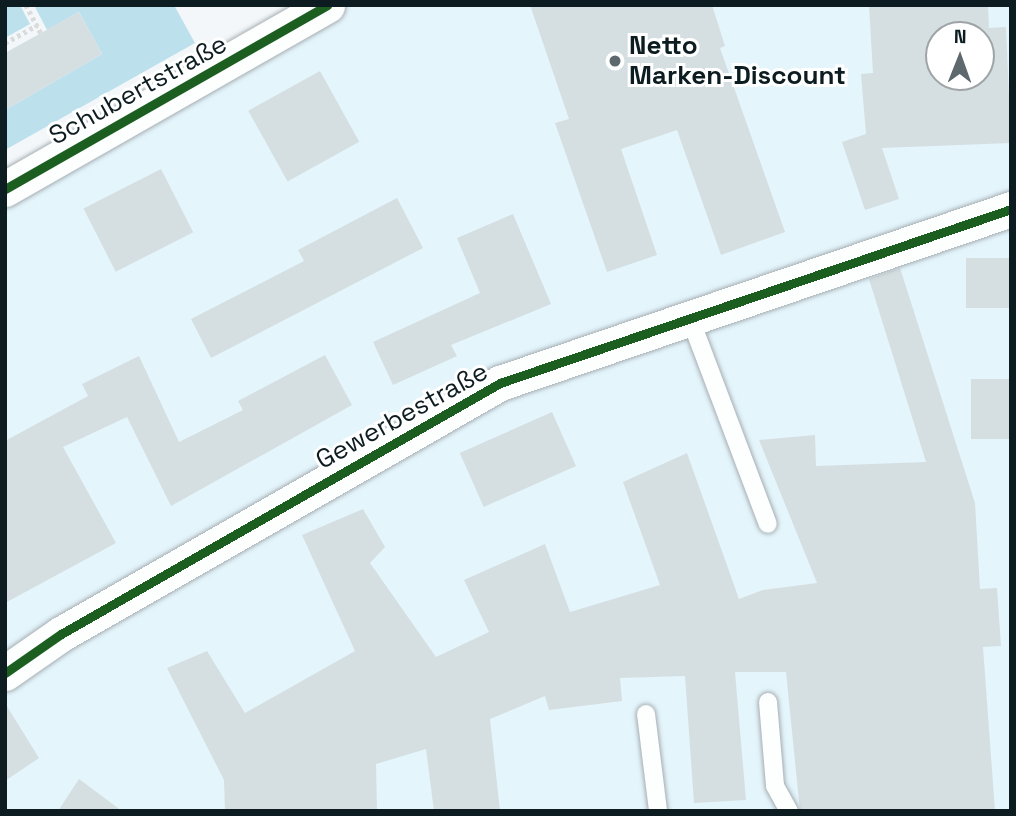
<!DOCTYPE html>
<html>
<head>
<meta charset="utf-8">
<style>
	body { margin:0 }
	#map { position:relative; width:1016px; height:816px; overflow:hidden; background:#f3f7f9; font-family:"Space Grotesk",sans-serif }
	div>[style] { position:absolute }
	.built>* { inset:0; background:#e4f5fc }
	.green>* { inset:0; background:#bde0ed }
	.building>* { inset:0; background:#d5dfe2; transform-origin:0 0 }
	.path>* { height:4.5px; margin-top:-2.25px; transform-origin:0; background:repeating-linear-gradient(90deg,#dadcdc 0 3.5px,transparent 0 7px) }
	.roads { filter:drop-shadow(0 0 2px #a6aeb2) drop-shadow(0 0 2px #a6aeb2) }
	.lane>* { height:18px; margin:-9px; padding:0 9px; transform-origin:9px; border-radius:9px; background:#fdfefe }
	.street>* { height:35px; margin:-17.5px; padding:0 17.5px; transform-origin:17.5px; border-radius:17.5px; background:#fdfefe }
	.cycleway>* { height:9px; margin:-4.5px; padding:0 4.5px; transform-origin:4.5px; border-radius:4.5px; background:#1b5e20 }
	.dots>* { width:19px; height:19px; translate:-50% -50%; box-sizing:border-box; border:4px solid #fff; border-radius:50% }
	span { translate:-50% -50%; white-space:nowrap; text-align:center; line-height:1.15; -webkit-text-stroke:6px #fff; paint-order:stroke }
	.poi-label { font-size:26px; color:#0d1c21; font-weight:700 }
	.left { translate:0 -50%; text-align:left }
	.street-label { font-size:26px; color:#0d1c21 }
	.frame { position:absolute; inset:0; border:7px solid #0d1c21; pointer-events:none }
	.north { position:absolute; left:925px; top:21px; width:70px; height:70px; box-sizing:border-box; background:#fff; border:2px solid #9ea4a6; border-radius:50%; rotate:1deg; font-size:19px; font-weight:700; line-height:28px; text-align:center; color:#0d1c21 }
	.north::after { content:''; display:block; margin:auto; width:24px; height:32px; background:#5e696d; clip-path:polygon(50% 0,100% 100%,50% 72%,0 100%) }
</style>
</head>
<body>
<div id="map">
	<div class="built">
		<div style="clip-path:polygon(evenodd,327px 5px,1011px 5px,1011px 811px,5px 811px,5px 189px,327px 5px,939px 35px,981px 35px,981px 77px,939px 77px,939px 35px)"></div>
	</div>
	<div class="green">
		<div style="clip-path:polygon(5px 5px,20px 5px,30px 24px,5px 38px)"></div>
		<div style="clip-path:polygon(34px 5px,174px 5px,195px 43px,5px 150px,5px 110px,102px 54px,79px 12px,47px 30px)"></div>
	</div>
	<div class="building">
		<div style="clip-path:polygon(530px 5px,712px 5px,725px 46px,720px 48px,785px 232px,721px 255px,677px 130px,621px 149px,657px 255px,607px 272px,555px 123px,569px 119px)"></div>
		<div style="clip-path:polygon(evenodd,869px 5px,988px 5px,989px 28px,1006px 27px,1011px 143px,882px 148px,899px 199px,865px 210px,842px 142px,866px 134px,861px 74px,873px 73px,869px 5px,939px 35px,981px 35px,981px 77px,939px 77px,939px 35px)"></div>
		<div style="clip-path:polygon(79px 12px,102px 54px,5px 110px,5px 53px)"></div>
		<div style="left:320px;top:71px;width:81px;height:82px;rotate:61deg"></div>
		<div style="left:161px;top:169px;width:71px;height:87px;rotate:63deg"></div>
		<div style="clip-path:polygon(397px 198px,423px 248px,211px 358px,191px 319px,304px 261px,298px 250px)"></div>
		<div style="clip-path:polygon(513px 214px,551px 304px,451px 345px,457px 356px,393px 385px,373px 342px,480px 293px,457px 238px)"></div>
		<div style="left:1011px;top:258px;width:50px;height:45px;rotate:90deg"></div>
		<div style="clip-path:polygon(900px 268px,975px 503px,980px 589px,997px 588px,1001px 646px,983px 647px,995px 811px,800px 811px,786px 672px,735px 672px,746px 800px,694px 803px,685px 676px,620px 678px,622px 701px,549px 710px,545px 696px,490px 719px,500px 811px,434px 811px,426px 749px,376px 764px,377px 811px,225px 811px,224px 780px,167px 668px,207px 651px,245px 713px,355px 651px,302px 535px,363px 509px,385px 547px,370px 563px,436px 657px,489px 632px,464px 580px,545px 544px,570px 612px,660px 585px,623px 482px,687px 453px,739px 599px,763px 590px,817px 583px,759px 440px,815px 435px,816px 466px,926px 462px,869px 279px)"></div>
		<div style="clip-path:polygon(325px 355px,352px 405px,171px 506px,127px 417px,63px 447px,116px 543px,5px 603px,5px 441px,88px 396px,82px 384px,139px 356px,179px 442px,243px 410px,238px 401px)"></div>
		<div style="left:1011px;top:379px;width:60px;height:40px;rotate:90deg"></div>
		<div style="left:552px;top:412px;width:59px;height:101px;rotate:66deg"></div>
		<div style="clip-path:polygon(5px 703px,39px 758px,5px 781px)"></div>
		<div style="clip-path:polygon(79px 779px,122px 811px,58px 811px)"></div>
	</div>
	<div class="path">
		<div style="left:26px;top:5px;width:32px;rotate:62deg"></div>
		<div style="left:5px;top:43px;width:37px;rotate:-29deg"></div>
	</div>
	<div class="roads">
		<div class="lane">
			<div style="left:690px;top:318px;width:220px;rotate:69.3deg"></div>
			<div style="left:768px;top:702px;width:84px;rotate:85.2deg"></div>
			<div style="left:775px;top:786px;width:29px;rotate:61deg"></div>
			<div style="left:646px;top:714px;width:98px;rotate:82.9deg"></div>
		</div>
		<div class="street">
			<div style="left:5px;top:189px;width:371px;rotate:-29.7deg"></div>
			<div style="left:5px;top:673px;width:68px;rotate:-34.9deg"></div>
			<div style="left:61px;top:634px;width:506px;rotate:-29.76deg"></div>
			<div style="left:500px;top:383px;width:540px;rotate:-18.8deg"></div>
		</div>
	</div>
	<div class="cycleway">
		<div style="left:5px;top:189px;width:371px;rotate:-29.7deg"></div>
		<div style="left:5px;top:673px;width:68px;rotate:-34.9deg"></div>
		<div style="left:61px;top:634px;width:506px;rotate:-29.76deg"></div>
		<div style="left:500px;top:383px;width:540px;rotate:-18.8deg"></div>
	</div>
	<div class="dots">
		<div style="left:615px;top:61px;background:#5e696d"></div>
	</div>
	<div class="poi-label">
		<span class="left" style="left:629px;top:61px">Netto<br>Marken-Discount</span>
	</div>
	<div class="street-label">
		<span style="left:138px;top:90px;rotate:-29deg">Schubertstraße</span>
		<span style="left:402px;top:416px;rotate:-29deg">Gewerbestraße</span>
	</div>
	<div class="frame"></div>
	<div class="north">N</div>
</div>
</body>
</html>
